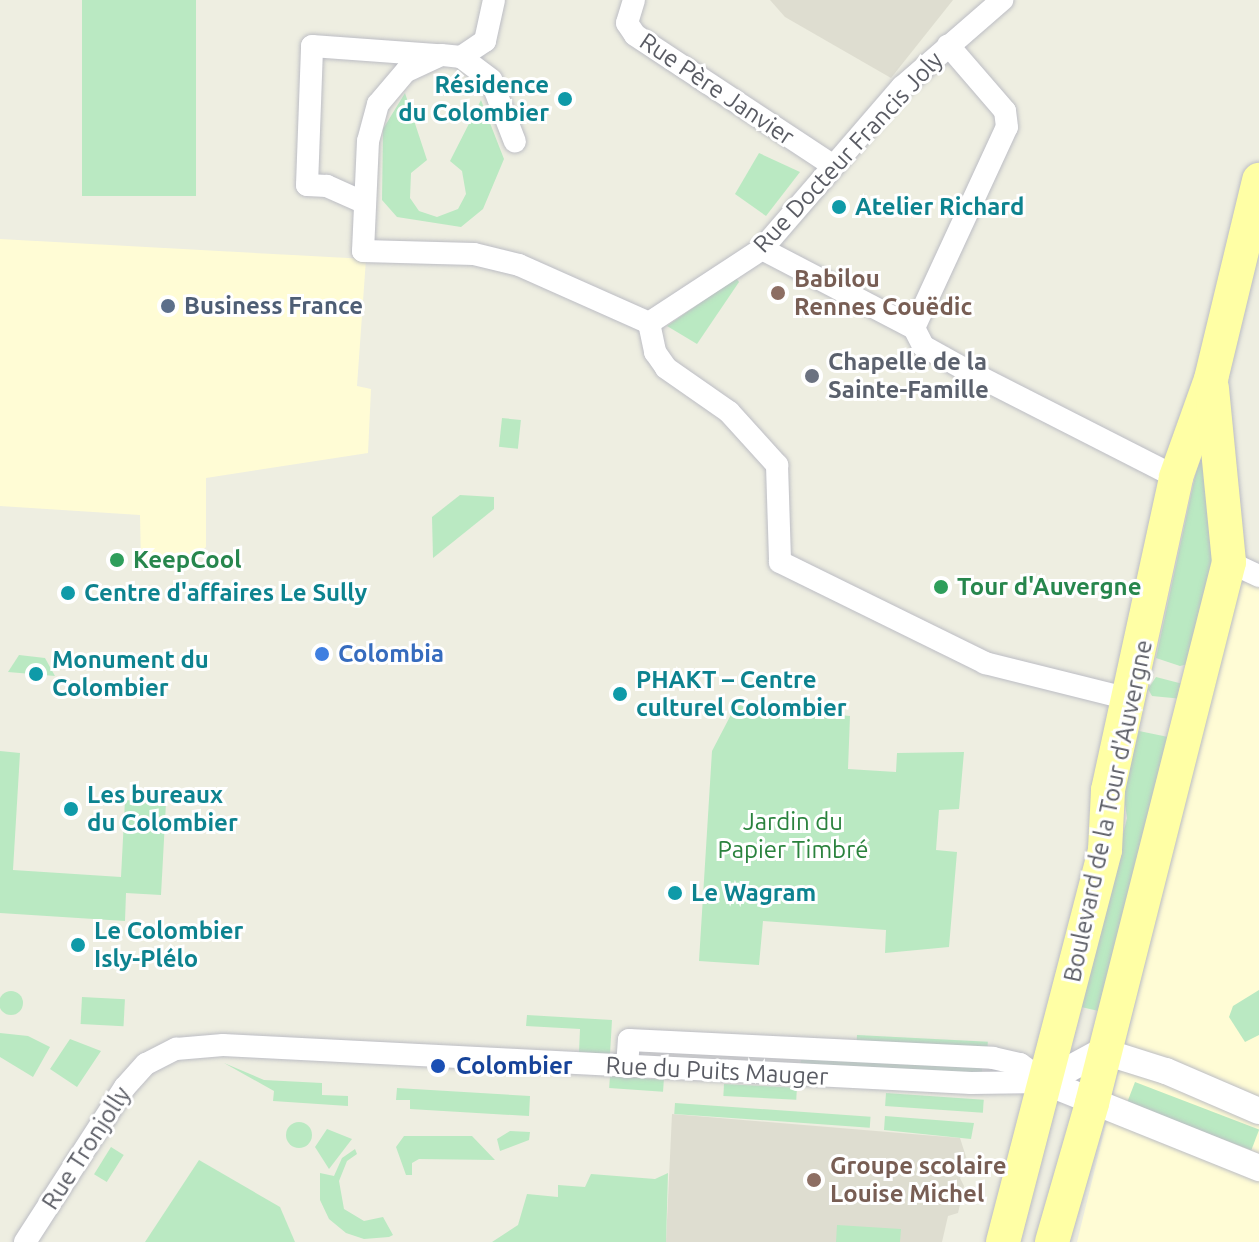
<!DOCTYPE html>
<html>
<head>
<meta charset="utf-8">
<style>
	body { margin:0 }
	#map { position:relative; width:1259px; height:1242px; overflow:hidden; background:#eeeee1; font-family:Ubuntu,sans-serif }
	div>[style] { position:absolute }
	.commercial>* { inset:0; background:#fffcd5 }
	.education>* { inset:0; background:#deddd0 }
	.green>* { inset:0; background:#bae9c2; transform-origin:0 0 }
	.round { border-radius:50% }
	.roads { filter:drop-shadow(0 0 2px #bcbdc4) drop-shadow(0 0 2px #bcbdc4) }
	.minor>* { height:22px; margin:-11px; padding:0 11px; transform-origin:11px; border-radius:11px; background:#fff }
	.tertiary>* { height:26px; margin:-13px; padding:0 13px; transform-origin:13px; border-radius:13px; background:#fff }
	.primary>* { height:34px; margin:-17px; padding:0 17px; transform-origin:17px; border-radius:17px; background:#ffffa5 }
	.dots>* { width:22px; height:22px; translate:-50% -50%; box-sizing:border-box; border:4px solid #fff; border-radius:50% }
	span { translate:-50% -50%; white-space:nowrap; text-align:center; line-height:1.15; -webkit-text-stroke:6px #fff; paint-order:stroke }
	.culture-label { font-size:24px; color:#0d838f; font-weight:700 }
	.right { translate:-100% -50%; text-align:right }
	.left { translate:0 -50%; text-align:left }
	.street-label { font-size:24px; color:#5a5c64 }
	.education-label { font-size:24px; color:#785e54; font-weight:700 }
	.service-label { font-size:24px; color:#4e5e75; font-weight:700 }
	.worship-label { font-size:24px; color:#5b616d; font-weight:700 }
	.leisure-label { font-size:24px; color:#27864d; font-weight:700 }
	.shop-label { font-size:24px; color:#366cbe; font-weight:700 }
	.park-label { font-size:24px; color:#2a823d }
	.transit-label { font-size:24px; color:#164399; font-weight:700 }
</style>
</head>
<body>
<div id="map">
	<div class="commercial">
		<div style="clip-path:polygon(0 239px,366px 259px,357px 386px,371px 389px,368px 453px,206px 478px,206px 547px,180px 569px,141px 565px,140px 515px,0 506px)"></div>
		<div style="clip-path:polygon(1239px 581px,1259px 586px,1259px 1242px,1077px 1242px)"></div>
	</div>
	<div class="education">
		<div style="clip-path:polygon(770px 0,953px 0,891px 78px,785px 17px)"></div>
		<div style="clip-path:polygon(672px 1114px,960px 1138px,969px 1166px,960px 1178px,964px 1186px,958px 1213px,948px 1216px,942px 1242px,666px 1242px)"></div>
	</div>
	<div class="green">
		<div style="left:82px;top:0;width:114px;height:196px"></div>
		<div style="clip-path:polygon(405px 93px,427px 160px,411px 173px,410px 198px,419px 211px,437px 217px,458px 209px,466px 194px,462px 171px,450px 161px,481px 100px,504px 159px,483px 209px,461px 227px,397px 217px,382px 200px,383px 129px)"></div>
		<div style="clip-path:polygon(759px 153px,800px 172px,766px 216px,735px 194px)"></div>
		<div style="clip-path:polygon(736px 278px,739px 282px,697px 344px,667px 326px)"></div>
		<div style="left:502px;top:418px;width:19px;height:29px;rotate:6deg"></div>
		<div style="clip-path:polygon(1205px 430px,1217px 548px,1188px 664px,1180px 666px,1156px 658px)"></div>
		<div style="clip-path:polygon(460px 495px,494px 497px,494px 509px,433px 558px,432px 517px)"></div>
		<div style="clip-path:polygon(19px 655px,45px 658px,55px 676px,8px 672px)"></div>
		<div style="clip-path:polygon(1156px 677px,1183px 684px,1183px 699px,1152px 696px,1148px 689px)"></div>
		<div style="clip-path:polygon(736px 705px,850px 716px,848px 769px,896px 772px,897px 753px,964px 752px,959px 809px,939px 810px,936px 850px,957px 852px,949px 947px,885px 953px,886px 930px,763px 921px,759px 965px,699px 961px,712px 751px)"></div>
		<div style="clip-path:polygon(1139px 731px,1173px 738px,1103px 1012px,1081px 1007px,1127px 818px,1123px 790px)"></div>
		<div style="clip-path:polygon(0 751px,20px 753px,13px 870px,121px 877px,125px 800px,166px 803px,161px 895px,126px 893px,125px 921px,0 913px)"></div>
		<div style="clip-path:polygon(1259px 990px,1259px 1035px,1245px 1042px,1229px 1017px,1233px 1006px)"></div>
		<div class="round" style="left:-1px;top:991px;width:24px;height:24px"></div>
		<div style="left:82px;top:997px;width:43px;height:27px;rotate:3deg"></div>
		<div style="clip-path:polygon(527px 1015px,612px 1020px,610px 1054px,579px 1052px,580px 1029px,526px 1026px)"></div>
		<div style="clip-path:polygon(0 1033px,28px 1036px,50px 1047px,33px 1077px,0 1057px)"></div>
		<div style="left:857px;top:1035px;width:131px;height:10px;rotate:3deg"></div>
		<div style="clip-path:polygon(70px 1039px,101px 1051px,77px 1087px,50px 1069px)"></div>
		<div style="clip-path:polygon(802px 1056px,982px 1066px,982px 1077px,800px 1065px)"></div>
		<div style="clip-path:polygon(224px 1063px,264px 1080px,322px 1083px,322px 1095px,348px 1096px,348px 1106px,273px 1101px,274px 1091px)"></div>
		<div style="left:610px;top:1076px;width:54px;height:12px;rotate:4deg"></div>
		<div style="left:1135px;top:1082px;width:133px;height:22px;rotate:21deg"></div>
		<div style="left:724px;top:1084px;width:73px;height:12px;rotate:3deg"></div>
		<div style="clip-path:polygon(397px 1088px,530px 1096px,529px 1116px,410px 1109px,410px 1100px,396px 1100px)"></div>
		<div style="left:886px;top:1093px;width:98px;height:13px;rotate:4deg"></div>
		<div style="left:675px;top:1103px;width:196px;height:11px;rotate:4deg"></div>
		<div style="clip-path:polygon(885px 1116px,974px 1123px,971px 1139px,884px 1130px)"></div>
		<div class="round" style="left:286px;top:1122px;width:26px;height:26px"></div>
		<div style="clip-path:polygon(327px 1129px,352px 1139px,329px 1169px,315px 1147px)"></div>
		<div style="clip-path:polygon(510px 1131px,530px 1132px,529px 1140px,500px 1151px,497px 1139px)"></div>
		<div style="clip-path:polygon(404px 1136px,472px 1136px,495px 1160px,419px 1159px,412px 1163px,412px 1175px,406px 1175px,396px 1147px)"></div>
		<div style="left:111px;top:1147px;width:15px;height:32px;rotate:32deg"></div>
		<div style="clip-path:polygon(355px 1149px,357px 1154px,347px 1161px,339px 1181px,344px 1209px,364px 1221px,383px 1217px,393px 1235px,389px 1237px,364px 1239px,346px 1233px,329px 1219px,320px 1200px,320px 1173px,334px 1176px,342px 1158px)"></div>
		<div style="clip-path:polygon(199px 1160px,280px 1207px,295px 1242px,145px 1242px)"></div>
		<div style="clip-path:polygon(668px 1173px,666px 1242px,492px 1242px,518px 1225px,527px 1194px,558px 1197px,558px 1185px,585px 1187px,591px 1174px,655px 1179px)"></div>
		<div style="clip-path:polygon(837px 1225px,901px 1229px,900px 1242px,836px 1242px)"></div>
	</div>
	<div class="roads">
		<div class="minor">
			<div style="left:634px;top:0;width:24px;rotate:107deg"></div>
			<div style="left:627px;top:23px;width:14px;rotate:56deg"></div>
			<div style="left:635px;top:35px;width:235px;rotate:33.4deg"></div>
			<div style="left:461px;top:57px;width:20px;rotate:-174deg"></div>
			<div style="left:441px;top:55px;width:38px;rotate:155deg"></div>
			<div style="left:406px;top:71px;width:43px;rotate:130.3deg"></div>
			<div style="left:378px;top:104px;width:38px;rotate:105deg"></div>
			<div style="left:368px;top:141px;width:110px;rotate:92.6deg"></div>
			<div style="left:363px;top:251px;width:111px;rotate:1.5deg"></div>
			<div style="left:474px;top:254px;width:46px;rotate:13.7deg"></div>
			<div style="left:519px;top:265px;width:142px;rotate:24deg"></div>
			<div style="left:461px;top:57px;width:38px;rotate:37deg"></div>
			<div style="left:491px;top:80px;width:66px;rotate:68.8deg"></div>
			<div style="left:461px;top:57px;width:29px;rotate:-34deg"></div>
			<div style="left:485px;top:41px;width:42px;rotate:-77.6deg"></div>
			<div style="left:365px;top:203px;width:42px;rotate:-155.9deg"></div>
			<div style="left:327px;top:186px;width:20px;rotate:-177deg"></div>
			<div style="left:307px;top:185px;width:139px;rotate:-87.9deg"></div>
			<div style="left:312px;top:46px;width:124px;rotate:4.2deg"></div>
			<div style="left:762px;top:249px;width:171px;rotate:27.5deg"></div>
			<div style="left:914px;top:328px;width:20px;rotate:63deg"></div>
			<div style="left:923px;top:346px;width:49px;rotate:29.2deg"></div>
			<div style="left:966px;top:370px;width:236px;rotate:27deg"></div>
			<div style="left:649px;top:323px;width:30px;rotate:78deg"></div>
			<div style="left:655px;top:352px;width:19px;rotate:55deg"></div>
			<div style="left:666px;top:368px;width:77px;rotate:34.9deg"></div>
			<div style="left:729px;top:412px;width:72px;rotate:47.8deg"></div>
			<div style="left:777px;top:465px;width:97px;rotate:88.2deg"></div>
			<div style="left:780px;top:562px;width:229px;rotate:26.2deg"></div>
			<div style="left:985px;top:663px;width:148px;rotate:14deg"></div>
			<div style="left:649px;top:323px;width:135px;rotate:-33.2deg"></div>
			<div style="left:762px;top:249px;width:214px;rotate:-49.2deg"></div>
			<div style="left:902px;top:87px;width:133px;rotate:-41deg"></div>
			<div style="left:914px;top:328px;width:221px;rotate:-65.2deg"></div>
			<div style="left:1007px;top:127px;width:16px;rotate:-97deg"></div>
			<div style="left:1005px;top:111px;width:87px;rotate:-130.8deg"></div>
			<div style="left:1229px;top:562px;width:33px;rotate:25deg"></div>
			<div style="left:627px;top:1067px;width:27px;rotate:-86deg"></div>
			<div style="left:629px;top:1040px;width:364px;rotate:2.8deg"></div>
			<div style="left:993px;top:1058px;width:28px;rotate:13deg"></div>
			<div style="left:1020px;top:1064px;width:31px;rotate:36deg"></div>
			<div style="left:25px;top:1242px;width:184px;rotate:-57.2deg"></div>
			<div style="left:125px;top:1087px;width:31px;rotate:-48deg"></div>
			<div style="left:146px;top:1064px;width:34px;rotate:-27deg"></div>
			<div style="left:176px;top:1049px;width:47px;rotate:-4.9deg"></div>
			<div style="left:223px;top:1045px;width:749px;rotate:2.91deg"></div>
			<div style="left:971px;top:1083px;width:74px;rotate:-0.8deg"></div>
		</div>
		<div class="tertiary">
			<div style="left:1045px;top:1082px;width:65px;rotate:-28.5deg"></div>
			<div style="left:1102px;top:1051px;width:67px;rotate:17.4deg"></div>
			<div style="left:1166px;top:1071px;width:101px;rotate:23.3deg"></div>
			<div style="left:1045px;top:1082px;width:231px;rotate:21.9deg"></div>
		</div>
		<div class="primary">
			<div style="left:1003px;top:1242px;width:405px;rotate:-75.4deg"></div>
			<div style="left:1105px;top:850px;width:60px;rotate:-87.1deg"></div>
			<div style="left:1108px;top:790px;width:320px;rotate:-77.7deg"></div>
			<div style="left:1176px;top:477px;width:104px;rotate:-70.3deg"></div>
			<div style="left:1211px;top:379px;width:205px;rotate:-76.4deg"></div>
			<div style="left:1052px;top:1242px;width:145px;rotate:-73.9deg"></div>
			<div style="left:1092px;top:1103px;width:558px;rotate:-75.79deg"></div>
			<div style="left:1229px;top:562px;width:175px;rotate:-95.6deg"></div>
		</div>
	</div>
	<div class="dots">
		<div style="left:565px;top:99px;background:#0f9aa8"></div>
		<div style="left:839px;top:207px;background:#0f9aa8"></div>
		<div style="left:778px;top:293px;background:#8d6e63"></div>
		<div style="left:168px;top:306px;background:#5c6f8a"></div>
		<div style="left:812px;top:376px;background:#6b7280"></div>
		<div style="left:117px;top:560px;background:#2e9e5b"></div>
		<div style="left:941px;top:587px;background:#2e9e5b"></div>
		<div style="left:68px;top:593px;background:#0f9aa8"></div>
		<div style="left:322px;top:654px;background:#3f7fe0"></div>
		<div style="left:36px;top:674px;background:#0f9aa8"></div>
		<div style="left:620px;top:694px;background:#0f9aa8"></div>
		<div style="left:71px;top:809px;background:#0f9aa8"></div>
		<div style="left:675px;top:893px;background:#0f9aa8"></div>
		<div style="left:78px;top:945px;background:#0f9aa8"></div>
		<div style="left:438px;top:1066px;background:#1a4fb4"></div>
		<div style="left:814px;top:1180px;background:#8d6e63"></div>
	</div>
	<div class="culture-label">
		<span class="right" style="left:549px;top:99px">Résidence<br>du Colombier</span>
		<span class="left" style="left:855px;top:207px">Atelier Richard</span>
		<span class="left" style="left:84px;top:593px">Centre d'affaires Le Sully</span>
		<span class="left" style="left:52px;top:674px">Monument du<br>Colombier</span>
		<span class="left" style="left:636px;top:694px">PHAKT – Centre<br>culturel Colombier</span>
		<span class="left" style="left:87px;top:809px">Les bureaux<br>du Colombier</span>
		<span class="left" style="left:691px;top:893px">Le Wagram</span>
		<span class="left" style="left:94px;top:945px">Le Colombier<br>Isly-Plélo</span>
	</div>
	<div class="street-label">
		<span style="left:717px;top:89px;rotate:34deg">Rue Père Janvier</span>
		<span style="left:848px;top:152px;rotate:-47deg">Rue Docteur Francis Joly</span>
		<span style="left:1108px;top:811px;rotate:-78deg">Boulevard de la Tour d'Auvergne</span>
		<span style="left:717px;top:1071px;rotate:3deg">Rue du Puits Mauger</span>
		<span style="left:86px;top:1148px;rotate:-57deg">Rue Tronjolly</span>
	</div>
	<div class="education-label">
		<span class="left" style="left:794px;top:293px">Babilou<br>Rennes Couëdic</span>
		<span class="left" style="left:830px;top:1180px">Groupe scolaire<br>Louise Michel</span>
	</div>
	<div class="service-label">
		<span class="left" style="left:184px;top:306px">Business France</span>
	</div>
	<div class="worship-label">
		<span class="left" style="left:828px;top:376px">Chapelle de la<br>Sainte-Famille</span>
	</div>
	<div class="leisure-label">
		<span class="left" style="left:133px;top:560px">KeepCool</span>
		<span class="left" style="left:957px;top:587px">Tour d'Auvergne</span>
	</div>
	<div class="shop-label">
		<span class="left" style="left:338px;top:654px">Colombia</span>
	</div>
	<div class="park-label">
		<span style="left:793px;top:836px">Jardin du<br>Papier Timbré</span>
	</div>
	<div class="transit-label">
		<span class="left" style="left:456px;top:1066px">Colombier</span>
	</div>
</div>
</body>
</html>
